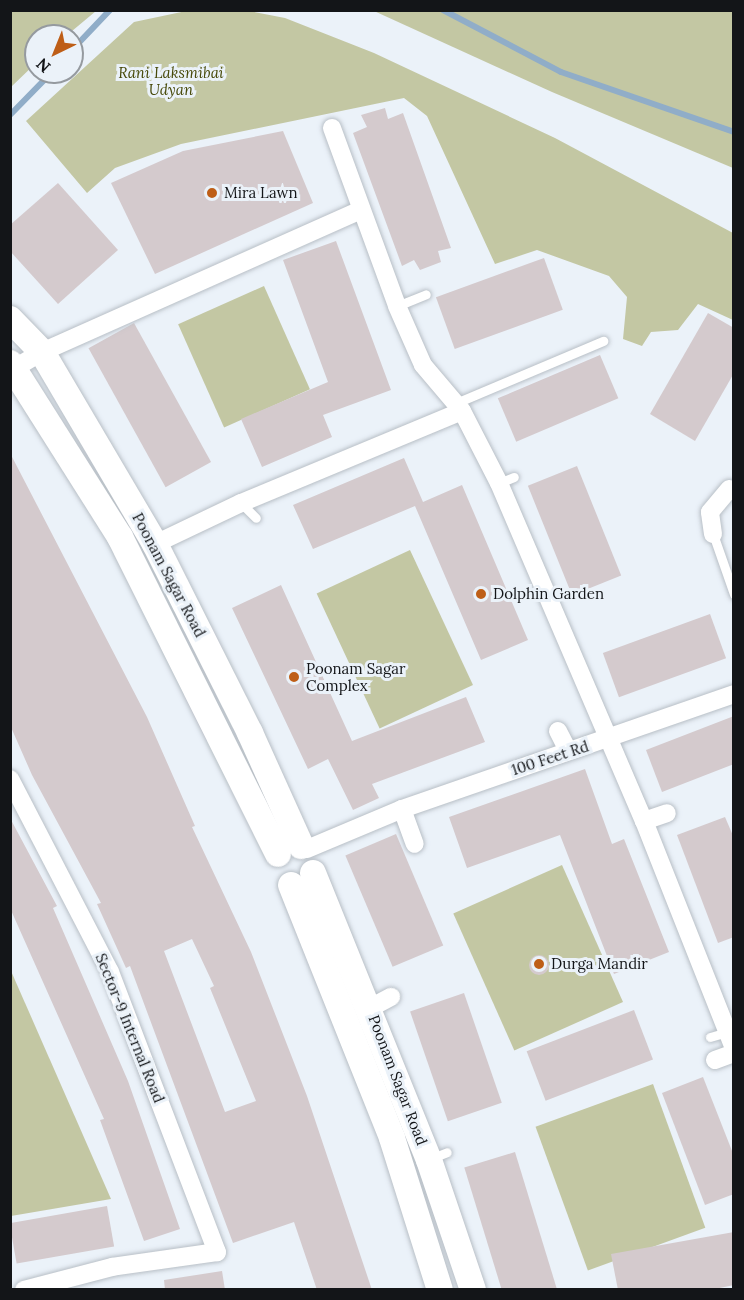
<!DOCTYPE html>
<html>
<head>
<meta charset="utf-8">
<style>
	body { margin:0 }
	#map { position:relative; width:744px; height:1300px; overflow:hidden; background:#ebf2f9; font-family:Lora,serif }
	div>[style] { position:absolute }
	.green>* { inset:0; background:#c3c7a3; transform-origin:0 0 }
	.stream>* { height:6px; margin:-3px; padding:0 3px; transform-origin:3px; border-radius:3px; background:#90adc8 }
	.building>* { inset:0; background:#d4cacd; transform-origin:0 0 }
	.round { border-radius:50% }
	.roads { filter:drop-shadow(0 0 2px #b8bfc6) drop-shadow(0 0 2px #b8bfc6) }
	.service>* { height:9px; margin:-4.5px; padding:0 4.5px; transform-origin:4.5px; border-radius:4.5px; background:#fff }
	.minor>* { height:18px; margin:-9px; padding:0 9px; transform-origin:9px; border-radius:9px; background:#fff }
	.secondary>* { height:26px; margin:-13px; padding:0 13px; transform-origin:13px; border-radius:13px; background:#fff }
	.dots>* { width:16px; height:16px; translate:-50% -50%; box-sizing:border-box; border:3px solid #ebf2f9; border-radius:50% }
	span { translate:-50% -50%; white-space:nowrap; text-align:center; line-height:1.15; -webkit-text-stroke:6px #ebf2f9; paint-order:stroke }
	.park-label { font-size:15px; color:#474909; font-style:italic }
	.poi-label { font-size:15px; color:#131518 }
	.left { translate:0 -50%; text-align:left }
	.street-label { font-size:15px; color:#131518 }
	.frame { position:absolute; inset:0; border:12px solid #131518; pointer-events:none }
	.north { position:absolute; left:24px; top:24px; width:60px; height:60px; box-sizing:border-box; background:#ebf2f9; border:2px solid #959a9f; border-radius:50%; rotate:223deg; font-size:16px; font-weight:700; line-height:24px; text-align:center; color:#131518 }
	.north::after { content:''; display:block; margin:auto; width:21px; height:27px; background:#be5e17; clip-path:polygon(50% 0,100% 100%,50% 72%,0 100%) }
</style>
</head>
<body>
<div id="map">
	<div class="green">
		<div style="clip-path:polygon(11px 10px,96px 10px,96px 11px,66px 36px,36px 36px,36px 63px,11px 87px)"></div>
		<div style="clip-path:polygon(191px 10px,249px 11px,285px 18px,374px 53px,555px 138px,733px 233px,733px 320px,698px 304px,678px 330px,651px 332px,642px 346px,623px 339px,627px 297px,609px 276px,537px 250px,495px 264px,427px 116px,404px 98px,181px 144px,115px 168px,87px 193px,26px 121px,134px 22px)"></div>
		<div style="clip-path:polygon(374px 11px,733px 11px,733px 168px,552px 92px)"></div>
		<div style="left:264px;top:286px;width:113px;height:94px;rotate:66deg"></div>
		<div style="left:410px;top:550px;width:149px;height:103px;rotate:65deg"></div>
		<div style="left:562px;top:865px;width:150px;height:119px;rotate:66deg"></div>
		<div style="clip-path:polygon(10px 971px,11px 971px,111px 1199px,11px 1216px)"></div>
		<div style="left:653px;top:1084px;width:153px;height:125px;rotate:70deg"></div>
	</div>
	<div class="stream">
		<div style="left:443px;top:10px;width:133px;rotate:27.7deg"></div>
		<div style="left:561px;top:72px;width:183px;rotate:19.1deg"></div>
		<div style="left:72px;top:50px;width:55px;rotate:-46.5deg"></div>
		<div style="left:10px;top:115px;width:60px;rotate:-45.7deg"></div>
	</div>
	<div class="building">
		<div style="clip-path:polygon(385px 108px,388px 119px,403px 113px,451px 248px,438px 251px,441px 262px,420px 270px,414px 260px,402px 266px,353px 133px,367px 127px,361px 115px)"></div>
		<div style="clip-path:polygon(283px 131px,313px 203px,155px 274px,111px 183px,183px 151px)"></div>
		<div style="clip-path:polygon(58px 183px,118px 250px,58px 304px,10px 251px,10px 225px)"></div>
		<div style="clip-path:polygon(336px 241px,391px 390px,323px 415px,332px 437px,262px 467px,241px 419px,328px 382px,283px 260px)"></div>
		<div style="left:544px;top:258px;width:55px;height:115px;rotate:70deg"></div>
		<div style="clip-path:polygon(708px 313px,734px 328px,734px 373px,695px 441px,650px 414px)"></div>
		<div style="left:134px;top:323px;width:159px;height:52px;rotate:61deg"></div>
		<div style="left:600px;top:355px;width:47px;height:111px;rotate:67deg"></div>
		<div style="clip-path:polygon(evenodd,10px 453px,147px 717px,195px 826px,192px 827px,251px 952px,307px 1096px,372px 1290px,317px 1290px,294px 1222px,233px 1243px,130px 966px,126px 968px,97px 904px,101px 903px,32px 775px,10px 725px,10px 453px,192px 939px,214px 986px,210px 988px,256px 1101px,225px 1112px,164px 951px,192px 939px)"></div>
		<div style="clip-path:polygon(404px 458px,423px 502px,462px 485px,528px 640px,481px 660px,415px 506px,313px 549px,293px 505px)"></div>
		<div style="left:577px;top:466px;width:118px;height:53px;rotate:68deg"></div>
		<div style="clip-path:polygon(281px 585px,352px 741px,466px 697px,485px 742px,372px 784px,379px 798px,353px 810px,328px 759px,308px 769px,232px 608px)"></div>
		<div style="left:710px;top:614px;width:47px;height:114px;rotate:70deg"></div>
		<div style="clip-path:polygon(734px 716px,734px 764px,662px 792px,646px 750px)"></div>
		<div style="clip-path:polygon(585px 769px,612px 844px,624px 839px,669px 952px,614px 974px,560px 835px,467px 868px,449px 817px)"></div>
		<div style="clip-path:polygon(725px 817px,734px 838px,734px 937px,718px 943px,677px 835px)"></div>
		<div style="clip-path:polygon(10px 818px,57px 906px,53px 908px,128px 1081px,180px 1229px,144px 1241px,100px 1120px,104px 1119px,10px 908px)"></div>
		<div style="left:396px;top:834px;width:121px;height:55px;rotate:67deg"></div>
		<div class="round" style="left:529px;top:955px;width:20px;height:20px"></div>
		<div style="left:464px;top:993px;width:116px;height:57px;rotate:71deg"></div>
		<div style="left:634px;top:1010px;width:53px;height:115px;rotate:69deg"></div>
		<div style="clip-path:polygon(703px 1077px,734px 1156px,734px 1194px,705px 1205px,662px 1093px)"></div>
		<div style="left:515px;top:1152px;width:145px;height:53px;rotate:73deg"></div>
		<div style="left:107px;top:1206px;width:41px;height:99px;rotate:80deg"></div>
		<div style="clip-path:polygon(734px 1232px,734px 1285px,710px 1290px,618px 1290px,611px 1254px)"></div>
		<div style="clip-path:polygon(222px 1271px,225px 1290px,165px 1290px,164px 1280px)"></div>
	</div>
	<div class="roads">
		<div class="service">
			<div style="left:397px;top:306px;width:31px;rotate:-22deg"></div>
			<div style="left:456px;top:403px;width:160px;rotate:-22.9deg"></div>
			<div style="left:499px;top:483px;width:16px;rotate:-22deg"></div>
			<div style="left:241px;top:503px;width:21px;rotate:45deg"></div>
			<div style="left:713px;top:534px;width:64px;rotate:70.7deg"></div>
			<div style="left:710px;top:1037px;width:19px;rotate:-16deg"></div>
			<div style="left:430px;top:1159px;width:18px;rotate:-22deg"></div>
		</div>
		<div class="minor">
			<div style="left:332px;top:128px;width:189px;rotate:69.9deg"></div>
			<div style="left:397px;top:306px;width:64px;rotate:66.2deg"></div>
			<div style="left:423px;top:365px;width:60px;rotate:49.7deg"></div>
			<div style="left:462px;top:411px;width:81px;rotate:62.8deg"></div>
			<div style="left:499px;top:483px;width:368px;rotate:66.8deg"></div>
			<div style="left:644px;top:821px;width:244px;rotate:68.4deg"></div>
			<div style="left:15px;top:368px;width:31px;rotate:-31deg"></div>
			<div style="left:42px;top:352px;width:349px;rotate:-24deg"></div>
			<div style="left:713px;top:534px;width:22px;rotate:-98deg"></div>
			<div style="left:710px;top:512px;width:30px;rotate:-50deg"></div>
			<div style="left:155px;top:544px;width:95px;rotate:-25.5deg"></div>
			<div style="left:241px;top:503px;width:239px;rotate:-22.6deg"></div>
			<div style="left:558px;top:731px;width:22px;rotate:63deg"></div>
			<div style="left:10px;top:779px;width:217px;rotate:62.6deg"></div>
			<div style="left:110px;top:972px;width:300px;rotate:69.1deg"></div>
			<div style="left:217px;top:1252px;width:106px;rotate:171.9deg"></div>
			<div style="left:112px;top:1267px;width:91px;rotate:165.4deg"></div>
			<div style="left:402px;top:809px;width:37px;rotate:70deg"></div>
			<div style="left:644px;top:821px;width:24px;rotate:-19deg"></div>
			<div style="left:307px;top:849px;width:103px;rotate:-22.8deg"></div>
			<div style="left:402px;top:809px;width:351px;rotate:-19.1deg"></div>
			<div style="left:370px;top:1008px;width:24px;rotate:-28deg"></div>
			<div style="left:715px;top:1060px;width:20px;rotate:-20deg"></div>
		</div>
		<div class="secondary">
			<div style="left:10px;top:319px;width:46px;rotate:45.9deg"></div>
			<div style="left:42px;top:352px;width:223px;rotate:59.5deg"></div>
			<div style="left:155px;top:544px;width:212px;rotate:63.3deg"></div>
			<div style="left:250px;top:733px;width:124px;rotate:65.7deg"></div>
			<div style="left:10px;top:363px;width:206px;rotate:57.7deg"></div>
			<div style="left:120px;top:537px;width:354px;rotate:63.5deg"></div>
			<div style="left:313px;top:873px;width:310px;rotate:68deg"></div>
			<div style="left:429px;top:1160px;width:137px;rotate:71.3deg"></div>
			<div style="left:291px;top:885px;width:272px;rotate:68.2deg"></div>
			<div style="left:392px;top:1138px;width:159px;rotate:72.5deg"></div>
		</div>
	</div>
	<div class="dots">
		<div style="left:212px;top:193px;background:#be5e17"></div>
		<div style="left:481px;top:594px;background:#be5e17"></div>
		<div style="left:294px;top:677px;background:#be5e17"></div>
		<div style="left:539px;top:964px;background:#be5e17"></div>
	</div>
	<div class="park-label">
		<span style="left:171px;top:81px">Rani Laksmibai<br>Udyan</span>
	</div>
	<div class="poi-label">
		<span class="left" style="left:224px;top:193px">Mira Lawn</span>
		<span class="left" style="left:493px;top:594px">Dolphin Garden</span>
		<span class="left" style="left:306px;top:677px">Poonam Sagar<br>Complex</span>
		<span class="left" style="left:551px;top:964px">Durga Mandir</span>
	</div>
	<div class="street-label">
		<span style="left:169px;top:575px;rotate:62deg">Poonam Sagar Road</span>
		<span style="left:550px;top:758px;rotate:-18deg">100 Feet Rd</span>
		<span style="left:130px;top:1028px;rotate:68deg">Sector-9 Internal Road</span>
		<span style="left:398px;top:1080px;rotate:69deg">Poonam Sagar Road</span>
	</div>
	<div class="frame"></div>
	<div class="north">N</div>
</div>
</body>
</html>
